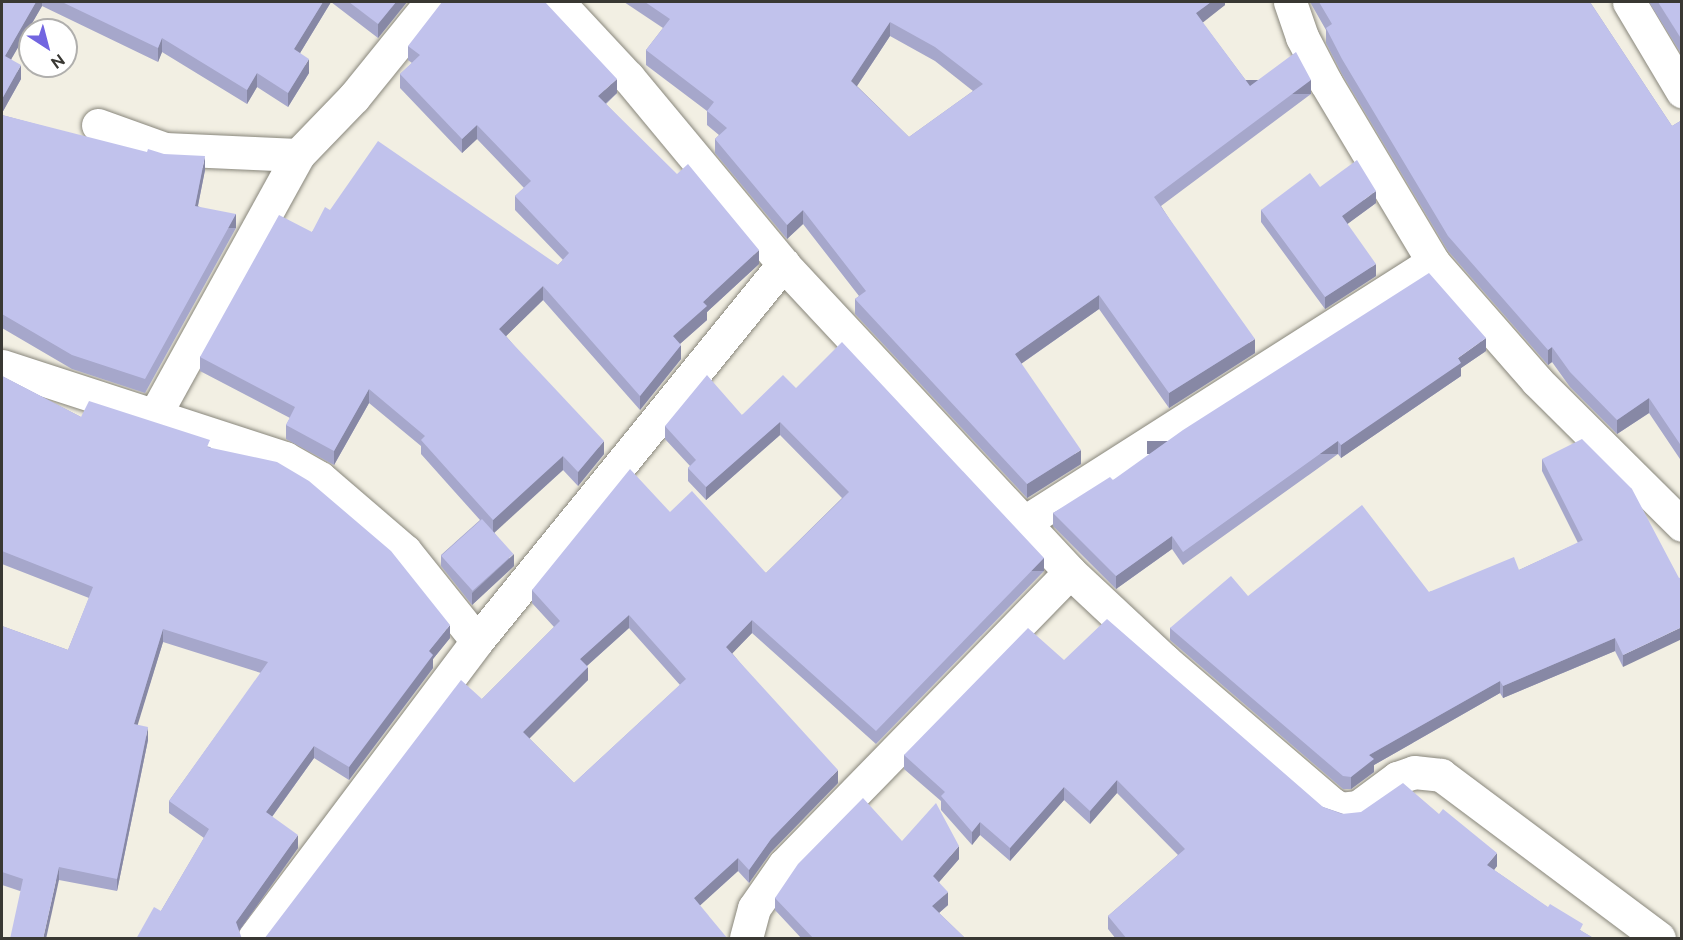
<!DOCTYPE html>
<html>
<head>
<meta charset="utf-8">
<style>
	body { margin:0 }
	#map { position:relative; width:1683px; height:940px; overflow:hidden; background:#f2efe3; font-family:Raleway,sans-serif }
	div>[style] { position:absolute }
	.roads { filter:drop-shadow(0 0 2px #88867b) drop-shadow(0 0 2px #88867b) }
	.street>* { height:33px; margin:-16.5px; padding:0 16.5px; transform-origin:16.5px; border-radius:16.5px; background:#fff }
	.wall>* { inset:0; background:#a6a7cb }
	.shaded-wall>* { inset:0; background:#8788a5; transform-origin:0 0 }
	.building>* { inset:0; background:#c1c2ec; transform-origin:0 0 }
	span { translate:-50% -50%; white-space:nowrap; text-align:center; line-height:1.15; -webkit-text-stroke:4.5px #fff; paint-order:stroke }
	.frame { position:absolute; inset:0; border:3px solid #393833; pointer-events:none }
	.north { position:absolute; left:18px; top:18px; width:60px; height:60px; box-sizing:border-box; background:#fff; border:2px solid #b0afad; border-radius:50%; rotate:144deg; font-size:16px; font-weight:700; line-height:24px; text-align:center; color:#393833 }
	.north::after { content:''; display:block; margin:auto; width:21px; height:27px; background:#7265e0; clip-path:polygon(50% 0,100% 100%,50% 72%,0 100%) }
</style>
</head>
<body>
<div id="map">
	<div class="roads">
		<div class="street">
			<div style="left:558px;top:2px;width:103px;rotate:47deg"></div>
			<div style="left:628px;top:77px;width:243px;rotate:50.3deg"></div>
			<div style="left:783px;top:264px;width:421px;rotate:47deg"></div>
			<div style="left:1070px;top:572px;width:409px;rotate:134.3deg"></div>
			<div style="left:784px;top:865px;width:52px;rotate:124.9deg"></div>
			<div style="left:754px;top:908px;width:31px;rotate:105deg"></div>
			<div style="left:1290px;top:2px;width:37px;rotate:71deg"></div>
			<div style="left:1302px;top:37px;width:52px;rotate:62.4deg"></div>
			<div style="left:1326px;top:83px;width:209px;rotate:59.1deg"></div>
			<div style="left:1433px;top:262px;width:158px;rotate:48.8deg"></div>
			<div style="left:1537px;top:381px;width:204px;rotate:44.8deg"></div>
			<div style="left:1629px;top:2px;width:104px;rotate:59.2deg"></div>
			<div style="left:98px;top:125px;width:71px;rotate:19.7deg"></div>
			<div style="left:165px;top:149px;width:133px;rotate:2.6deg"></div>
			<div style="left:298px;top:155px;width:81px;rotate:-46deg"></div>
			<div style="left:354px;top:97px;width:122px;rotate:-51deg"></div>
			<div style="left:2px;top:366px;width:298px;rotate:18deg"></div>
			<div style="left:285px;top:458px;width:40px;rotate:29.7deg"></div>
			<div style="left:320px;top:478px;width:112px;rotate:40.7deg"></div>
			<div style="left:405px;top:551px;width:115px;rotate:51.3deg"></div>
			<div style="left:153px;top:418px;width:300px;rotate:-61.1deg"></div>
			<div style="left:1023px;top:523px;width:486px;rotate:-32.5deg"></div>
			<div style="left:1070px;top:572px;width:129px;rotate:43.1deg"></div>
			<div style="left:1164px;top:660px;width:221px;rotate:40.6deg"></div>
			<div style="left:1332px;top:804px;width:10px;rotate:29deg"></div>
			<div style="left:1341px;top:809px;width:17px;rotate:-7deg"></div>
			<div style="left:1358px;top:807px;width:49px;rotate:-36.6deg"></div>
			<div style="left:1397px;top:778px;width:18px;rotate:-19deg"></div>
			<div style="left:1414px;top:772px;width:27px;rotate:6deg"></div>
			<div style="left:1441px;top:775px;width:272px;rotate:36.8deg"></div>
			<div style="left:254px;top:938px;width:371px;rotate:-53.1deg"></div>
			<div style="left:477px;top:641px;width:486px;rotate:-50.9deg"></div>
		</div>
	</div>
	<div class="wall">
		<div style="clip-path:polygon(2px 2px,407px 2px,378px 38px,331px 2px,300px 53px,309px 73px,288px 107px,257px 87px,247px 104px,162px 52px,158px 62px,42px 6px,11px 59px,21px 79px,2px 113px)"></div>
		<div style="clip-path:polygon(evenodd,624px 2px,1225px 2px,1225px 5px,1202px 22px,1250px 86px,1311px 94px,1161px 206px,1255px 353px,1169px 408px,1099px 309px,1021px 364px,1081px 464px,1027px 498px,855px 314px,855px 299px,859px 296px,803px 224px,787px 239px,715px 153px,715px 139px,719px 135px,707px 125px,707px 111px,646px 65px,646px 50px,663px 28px,624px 2px,890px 36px,935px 61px,973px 91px,909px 137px,857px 86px,890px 36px)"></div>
		<div style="clip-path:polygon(1310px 2px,1590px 2px,1672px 126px,1682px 120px,1682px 462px,1649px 413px,1617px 434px,1570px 387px,1552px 362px,1548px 365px,1448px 251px,1342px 74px,1326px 43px,1326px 30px)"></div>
		<div style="clip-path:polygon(1649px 2px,1682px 2px,1682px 55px)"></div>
		<div style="clip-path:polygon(408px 46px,617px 93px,606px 104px,759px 264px,707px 312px,707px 320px,680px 344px,681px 359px,640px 410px,543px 300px,506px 336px,604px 454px,578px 486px,563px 470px,494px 532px,514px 566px,472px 605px,441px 566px,441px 555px,480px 520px,421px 454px,421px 446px,369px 403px,334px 465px,286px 439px,286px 425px,290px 418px,200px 371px,200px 357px,312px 232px,330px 210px,558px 265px,563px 260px,515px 210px,515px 196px,524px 188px,477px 139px,462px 153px,400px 88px,400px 74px,412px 63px,408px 60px)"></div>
		<div style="clip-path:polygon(2px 115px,205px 170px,198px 206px,236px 228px,145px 393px,72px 369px,2px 328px)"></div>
		<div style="clip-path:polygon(1320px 187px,1376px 203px,1347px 224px,1376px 276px,1325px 309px,1261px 222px,1261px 210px)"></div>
		<div style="clip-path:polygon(1486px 351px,1461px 368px,1461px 376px,1341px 458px,1338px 454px,1183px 565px,1172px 549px,1116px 589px,1053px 526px,1053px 513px,1113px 480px)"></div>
		<div style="clip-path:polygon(2px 376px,81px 417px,210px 447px,450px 638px,433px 659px,433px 668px,349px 780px,314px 758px,272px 817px,298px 848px,239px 931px,161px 911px,204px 838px,169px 813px,169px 801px,261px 673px,163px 642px,137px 725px,148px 740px,117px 891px,59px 880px,20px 891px,2px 885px,2px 626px,68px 650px,89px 598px,2px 564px)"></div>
		<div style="clip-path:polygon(evenodd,796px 388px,1044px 571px,876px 744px,752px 633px,732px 653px,838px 783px,771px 852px,749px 883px,738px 871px,700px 905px,482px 699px,554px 627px,532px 603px,532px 590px,670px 512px,766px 573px,842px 498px,780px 435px,706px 500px,688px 481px,688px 468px,690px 466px,665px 439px,665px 426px,742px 415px,796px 388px,629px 628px,680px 685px,574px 783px,529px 738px,588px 680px,587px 666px,629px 628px)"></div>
		<div style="clip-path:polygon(1542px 459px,1632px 489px,1623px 667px,1615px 651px,1503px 698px,1500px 693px,1374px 765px,1374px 772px,1351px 789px,1343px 789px,1170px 640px,1170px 628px,1248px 596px,1429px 592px,1519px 570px,1578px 543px,1542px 471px)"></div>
		<div style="clip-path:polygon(1064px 660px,1323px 807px,1497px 866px,1494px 870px,1583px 932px,1595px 939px,1116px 939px,1108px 929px,1108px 916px,1178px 855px,1117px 793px,1090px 824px,1064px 800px,1010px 861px,980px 835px,972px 845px,941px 810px,941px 801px,904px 769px,904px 755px)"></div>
		<div style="clip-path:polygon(902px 841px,959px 859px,939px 882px,948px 905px,939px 913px,966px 939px,802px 939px,775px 910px,775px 898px)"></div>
	</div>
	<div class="shaded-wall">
		<div style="clip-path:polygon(36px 2px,42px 2px,42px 6px,5px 70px,5px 56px)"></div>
		<div style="clip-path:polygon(323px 2px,331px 2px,294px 63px,294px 49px)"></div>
		<div style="clip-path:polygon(396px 2px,407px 2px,378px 38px,378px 24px)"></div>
		<div style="clip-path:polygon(1211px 2px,1225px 2px,1225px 5px,1196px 28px,1196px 13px)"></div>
		<div style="clip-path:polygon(890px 22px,890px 36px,851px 95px,851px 81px)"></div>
		<div style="clip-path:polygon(162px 38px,162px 52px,158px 62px,158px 48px)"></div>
		<div style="clip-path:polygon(309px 59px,309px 73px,288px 107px,288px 93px)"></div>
		<div style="clip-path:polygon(21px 65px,21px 79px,2px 113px,2px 99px)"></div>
		<div style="clip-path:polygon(257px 73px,257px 87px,247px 104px,247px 90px)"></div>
		<div style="clip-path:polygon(617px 79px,617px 93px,598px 110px,598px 96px)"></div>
		<div style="left:1311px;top:80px;width:14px;height:196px;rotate:90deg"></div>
		<div style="clip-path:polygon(477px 125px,477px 139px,462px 153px,462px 139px)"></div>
		<div style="clip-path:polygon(205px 156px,205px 170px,195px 220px,195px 206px)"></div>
		<div style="clip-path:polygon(1376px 191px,1376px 203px,1342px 228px,1342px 216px)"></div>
		<div style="clip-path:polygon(803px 210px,803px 224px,787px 239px,787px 225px)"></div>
		<div style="left:236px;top:214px;width:14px;height:188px;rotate:90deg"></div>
		<div style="clip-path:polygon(759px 250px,759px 264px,707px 312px,707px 320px,673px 350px,673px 336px,703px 302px)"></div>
		<div style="clip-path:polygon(1376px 264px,1376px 276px,1325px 309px,1325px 297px)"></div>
		<div style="clip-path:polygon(543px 286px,543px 300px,499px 343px,499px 329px)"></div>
		<div style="clip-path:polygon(1099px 295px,1099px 309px,1015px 368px,1015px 354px)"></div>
		<div style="clip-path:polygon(1486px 338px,1486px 351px,1461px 368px,1461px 376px,1341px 458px,1341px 445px,1458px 358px)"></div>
		<div style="clip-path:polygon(1255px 339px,1255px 353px,1169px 408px,1169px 393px)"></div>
		<div style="clip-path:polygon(681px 345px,681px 359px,640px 410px,640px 396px)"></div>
		<div style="clip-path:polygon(1552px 347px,1552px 362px,1548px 365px,1548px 350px)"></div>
		<div style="clip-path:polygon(369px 389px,369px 403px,334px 465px,334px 451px)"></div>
		<div style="clip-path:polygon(1649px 398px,1649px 413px,1617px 434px,1617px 420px)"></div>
		<div style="clip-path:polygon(780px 422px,780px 435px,706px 500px,706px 487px)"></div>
		<div style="clip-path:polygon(604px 441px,604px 454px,578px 486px,578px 472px)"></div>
		<div style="left:1338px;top:441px;width:13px;height:191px;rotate:90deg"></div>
		<div style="clip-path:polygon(1081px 450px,1081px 464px,1027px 498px,1027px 484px)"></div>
		<div style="clip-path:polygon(563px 456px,563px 470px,493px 534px,493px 520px)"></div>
		<div style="clip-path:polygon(1172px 536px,1172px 549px,1116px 589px,1116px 576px)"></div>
		<div style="clip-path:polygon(514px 554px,514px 566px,472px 605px,472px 593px)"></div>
		<div style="left:1044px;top:558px;width:13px;height:241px;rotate:90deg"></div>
		<div style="clip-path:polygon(629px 615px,629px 628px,580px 672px,580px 659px)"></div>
		<div style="clip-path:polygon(752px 620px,752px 633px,726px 660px,726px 647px)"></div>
		<div style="clip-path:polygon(450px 625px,450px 638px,433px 659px,433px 668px,349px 780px,349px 767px,429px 651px)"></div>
		<div style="clip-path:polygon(1682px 627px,1682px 639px,1623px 667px,1623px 655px)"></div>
		<div style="clip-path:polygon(163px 629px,163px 642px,134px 737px,134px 724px)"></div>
		<div style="clip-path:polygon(1615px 638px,1615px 651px,1503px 698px,1503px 686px)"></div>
		<div style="clip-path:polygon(588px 667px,588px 680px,523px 745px,523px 732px)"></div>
		<div style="clip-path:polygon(1500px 681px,1500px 693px,1374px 765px,1374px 772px,1351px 789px,1351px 777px,1369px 755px)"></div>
		<div style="clip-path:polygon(148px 727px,148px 740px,117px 891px,117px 879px)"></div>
		<div style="clip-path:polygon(314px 746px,314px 758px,266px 825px,266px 812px)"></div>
		<div style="clip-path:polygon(838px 770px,838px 783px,771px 852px,749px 883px,749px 870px,771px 839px)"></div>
		<div style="clip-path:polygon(1117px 780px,1117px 793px,1090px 824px,1090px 811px)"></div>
		<div style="clip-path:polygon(1064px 787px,1064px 800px,1010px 861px,1010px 848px)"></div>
		<div style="clip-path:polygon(980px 822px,980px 835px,972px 845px,972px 832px)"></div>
		<div style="clip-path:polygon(298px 835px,298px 848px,236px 935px,236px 922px)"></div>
		<div style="clip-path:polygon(959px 846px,959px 859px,933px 889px,933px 876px)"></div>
		<div style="clip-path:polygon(1497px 853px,1497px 866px,1487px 879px,1487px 865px)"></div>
		<div style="clip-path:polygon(738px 858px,738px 871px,694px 911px,694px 898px)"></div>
		<div style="clip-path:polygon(59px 867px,59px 880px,46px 939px,43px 939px)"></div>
		<div style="clip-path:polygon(948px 892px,948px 905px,932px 919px,932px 906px)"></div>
	</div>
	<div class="building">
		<div style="clip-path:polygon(2px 2px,36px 2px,5px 56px,21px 65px,2px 99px)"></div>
		<div style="clip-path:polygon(62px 2px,323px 2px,294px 49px,309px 59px,288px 93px,257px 73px,247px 90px,162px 38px,158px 48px)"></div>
		<div style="clip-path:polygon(349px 2px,396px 2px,378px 24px)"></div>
		<div style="clip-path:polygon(442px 2px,545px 2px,617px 79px,598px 96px,677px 174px,688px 164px,759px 250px,703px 302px,707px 306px,673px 336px,681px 345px,640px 396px,543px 286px,499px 329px,604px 441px,578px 472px,563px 456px,493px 520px,421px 440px,425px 436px,369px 389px,334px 451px,286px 425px,295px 407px,200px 357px,279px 215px,312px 232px,325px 207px,330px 210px,378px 141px,558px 265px,569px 253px,515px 196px,531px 181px,477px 125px,462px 139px,400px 74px,420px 55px,408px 46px)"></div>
		<div style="clip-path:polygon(evenodd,645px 2px,1211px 2px,1196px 13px,1250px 86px,1296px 52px,1311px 80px,1154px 197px,1255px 339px,1169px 393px,1099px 295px,1015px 354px,1081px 450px,1027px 484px,855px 299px,866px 291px,803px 210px,787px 225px,715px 139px,727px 128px,707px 111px,714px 102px,646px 50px,670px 19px,645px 2px,890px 22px,935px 47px,983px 84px,909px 137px,851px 81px,890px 22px)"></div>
		<div style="clip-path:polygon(1319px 2px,1590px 2px,1672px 126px,1682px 120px,1682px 447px,1649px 398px,1617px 420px,1570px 372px,1552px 347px,1548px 350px,1448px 236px,1342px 59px,1326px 28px,1332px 24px)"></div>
		<div style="clip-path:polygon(1658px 2px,1682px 2px,1682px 40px)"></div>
		<div style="clip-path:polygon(2px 115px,147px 152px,148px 149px,164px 154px,205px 156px,195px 206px,236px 214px,145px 379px,72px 355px,2px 314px)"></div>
		<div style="clip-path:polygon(1357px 160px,1376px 191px,1342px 216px,1376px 264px,1325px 297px,1261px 210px,1310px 173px,1320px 187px)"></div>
		<div style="clip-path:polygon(1429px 273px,1486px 338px,1458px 358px,1461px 363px,1341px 445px,1338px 441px,1183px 552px,1172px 536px,1116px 576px,1053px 513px,1110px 477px,1113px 480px,1183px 430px)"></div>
		<div style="clip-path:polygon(evenodd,842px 342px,1044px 558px,876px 731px,752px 620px,726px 647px,838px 770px,771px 839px,749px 870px,738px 858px,694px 898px,728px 939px,264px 939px,461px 680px,482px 699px,560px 621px,532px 590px,630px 469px,670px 512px,692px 491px,766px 573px,849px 492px,780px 422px,706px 487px,688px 468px,696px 460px,665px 426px,707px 375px,742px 415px,783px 375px,796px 388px,842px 342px,629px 615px,686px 679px,574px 783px,523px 732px,588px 667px,580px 659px,629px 615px)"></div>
		<div style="clip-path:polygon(2px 376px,81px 417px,89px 401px,210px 440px,207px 447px,277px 462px,309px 481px,391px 551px,450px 625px,429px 651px,433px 655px,349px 767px,314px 746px,266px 812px,298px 835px,236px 922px,242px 939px,136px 939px,154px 907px,161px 911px,209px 829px,169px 801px,268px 662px,163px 629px,134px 724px,148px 727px,117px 879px,59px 867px,43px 939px,10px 939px,23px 879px,2px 872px,2px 626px,68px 650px,93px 587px,2px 551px)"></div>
		<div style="clip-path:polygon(1582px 439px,1632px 489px,1679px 578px,1682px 577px,1682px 627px,1623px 655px,1615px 638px,1503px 686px,1500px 681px,1369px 755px,1374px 759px,1351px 777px,1343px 776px,1170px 628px,1231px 576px,1248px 596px,1362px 505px,1429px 592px,1514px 557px,1519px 570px,1583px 540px,1542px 459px)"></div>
		<div style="left:482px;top:519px;width:47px;height:55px;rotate:48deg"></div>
		<div style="clip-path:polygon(1107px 619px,1323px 807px,1342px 814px,1361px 812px,1403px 783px,1439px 814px,1443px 809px,1497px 853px,1487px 865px,1548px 907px,1550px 904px,1583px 924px,1580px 930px,1595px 939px,1127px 939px,1108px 916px,1185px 849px,1117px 780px,1090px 811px,1064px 787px,1010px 848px,980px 822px,972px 832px,941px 796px,945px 792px,904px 755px,1028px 628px,1064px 660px)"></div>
		<div style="clip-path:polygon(863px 798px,902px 841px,936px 803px,959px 846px,933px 876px,948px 892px,932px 906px,966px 939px,814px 939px,775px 898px,798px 864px)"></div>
	</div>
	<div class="frame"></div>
	<div class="north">N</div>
</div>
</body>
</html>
